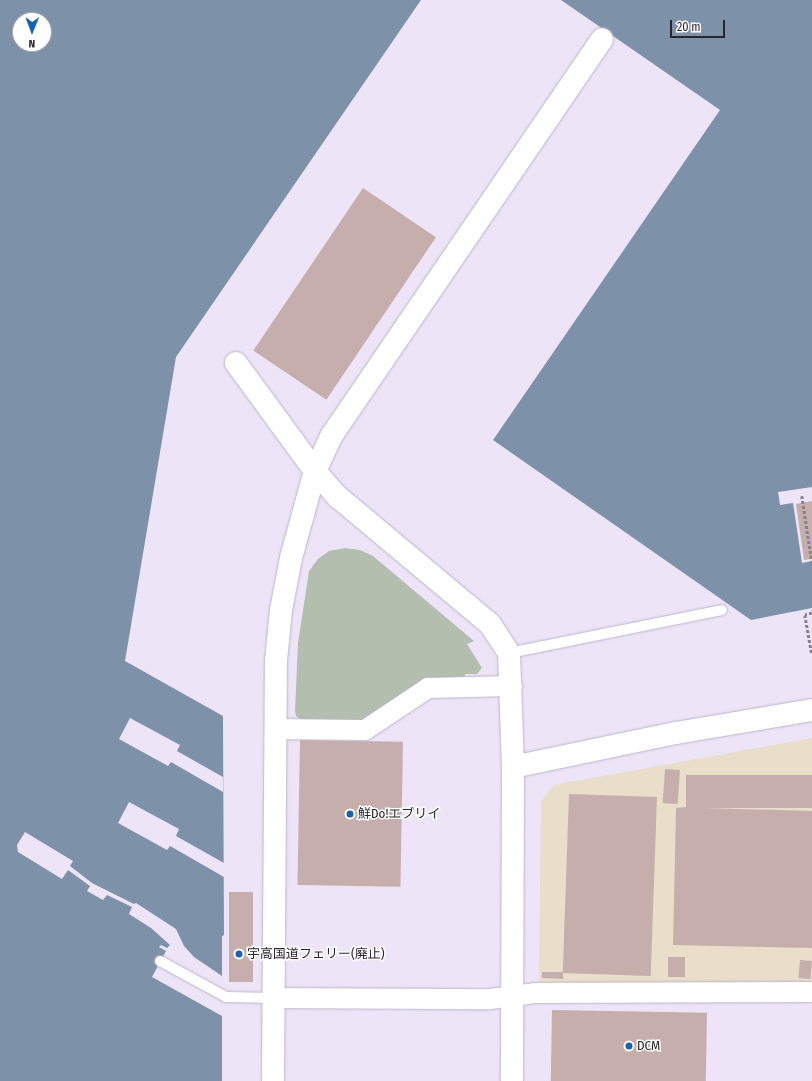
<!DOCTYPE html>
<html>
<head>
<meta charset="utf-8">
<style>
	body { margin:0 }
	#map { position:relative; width:812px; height:1081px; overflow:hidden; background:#ede4f8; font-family:"Fira Sans Condensed","Noto Sans JP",sans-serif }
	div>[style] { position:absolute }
	.industrial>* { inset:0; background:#e8dec9 }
	.green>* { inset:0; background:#b4beae }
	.water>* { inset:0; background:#7d91a8 }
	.pier>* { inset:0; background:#ede4f8 }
	.building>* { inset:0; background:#c6aead; transform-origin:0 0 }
	.path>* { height:2.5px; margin-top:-1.25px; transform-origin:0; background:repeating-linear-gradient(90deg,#87818e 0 3px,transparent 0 5px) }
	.roads { filter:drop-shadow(0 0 1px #bdb5c8) drop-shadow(0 0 1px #bdb5c8) }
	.service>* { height:10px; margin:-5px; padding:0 5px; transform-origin:5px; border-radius:5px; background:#fff }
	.minor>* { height:20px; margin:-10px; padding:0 10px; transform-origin:10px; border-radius:10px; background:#fff }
	.tertiary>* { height:22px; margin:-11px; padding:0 11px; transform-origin:11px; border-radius:11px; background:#fff }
	.dots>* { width:11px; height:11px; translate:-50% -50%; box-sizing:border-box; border:2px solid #fff; border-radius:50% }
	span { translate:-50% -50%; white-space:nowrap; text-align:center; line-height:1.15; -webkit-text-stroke:3px #fff; paint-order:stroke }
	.poi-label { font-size:13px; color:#2a262e }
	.left { translate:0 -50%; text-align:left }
	.north { position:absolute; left:12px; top:12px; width:40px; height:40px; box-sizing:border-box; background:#fff; border:1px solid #aaa8ab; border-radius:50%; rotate:181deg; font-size:11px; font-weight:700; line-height:16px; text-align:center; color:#2a262e }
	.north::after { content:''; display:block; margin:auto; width:14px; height:18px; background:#1962b1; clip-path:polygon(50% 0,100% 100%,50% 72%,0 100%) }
	.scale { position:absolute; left:670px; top:20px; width:55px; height:18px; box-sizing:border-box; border:2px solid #2a262e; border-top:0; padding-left:5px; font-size:12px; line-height:14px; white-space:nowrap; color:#2a262e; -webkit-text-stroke:3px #fff; paint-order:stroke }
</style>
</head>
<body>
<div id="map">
	<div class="industrial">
		<div style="clip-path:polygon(812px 738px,812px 982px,539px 982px,541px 801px,554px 785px)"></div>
	</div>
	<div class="green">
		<div style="clip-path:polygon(345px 548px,360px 550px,373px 556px,474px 641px,467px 644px,482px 668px,477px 674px,465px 674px,464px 680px,363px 723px,301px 720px,296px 716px,295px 711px,298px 643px,309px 571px,318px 559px,329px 551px)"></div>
	</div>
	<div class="water">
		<div style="clip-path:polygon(evenodd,0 0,421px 0,176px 357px,125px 661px,223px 716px,224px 935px,222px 936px,222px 976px,194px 957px,184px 946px,176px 929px,136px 903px,134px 904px,92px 883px,70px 866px,73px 861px,25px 832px,17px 845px,18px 852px,62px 879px,68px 870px,90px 886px,87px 891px,103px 900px,107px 895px,132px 907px,129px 914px,151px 928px,170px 945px,167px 948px,161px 945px,159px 947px,166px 951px,152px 977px,222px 1016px,222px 1081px,0 1081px,0 0,20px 20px,44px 20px,44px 44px,20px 44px,20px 20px)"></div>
		<div style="clip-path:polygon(561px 0,812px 0,812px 608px,751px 620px,493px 440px,720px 110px)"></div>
	</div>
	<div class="pier">
		<div style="clip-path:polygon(812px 487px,812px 561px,802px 563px,793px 503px,780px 505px,778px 492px)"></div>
		<div style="clip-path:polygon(130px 718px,180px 745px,177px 751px,223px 777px,223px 792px,171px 762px,168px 766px,119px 739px)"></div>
		<div style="clip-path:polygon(129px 802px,179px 829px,176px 836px,224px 863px,224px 877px,170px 846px,167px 850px,118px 823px)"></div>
	</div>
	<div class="building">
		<div style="left:363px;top:188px;width:88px;height:196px;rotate:34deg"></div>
		<div style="clip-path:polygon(812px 501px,812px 559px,804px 560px,796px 504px)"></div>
		<div style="left:300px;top:740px;width:103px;height:145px;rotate:1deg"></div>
		<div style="left:665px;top:769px;width:15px;height:34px;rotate:4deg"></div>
		<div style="clip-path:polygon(686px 775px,812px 775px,812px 808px,703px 808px,812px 811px,812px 948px,673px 945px,676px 808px,686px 807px)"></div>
		<div style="left:569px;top:794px;width:88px;height:179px;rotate:2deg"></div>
		<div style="left:229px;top:892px;width:24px;height:90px"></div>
		<div style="left:668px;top:957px;width:17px;height:20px"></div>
		<div style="left:800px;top:960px;width:12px;height:18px;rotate:5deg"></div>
		<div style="clip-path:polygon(542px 972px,563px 972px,563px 979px,542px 978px)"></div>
		<div style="left:552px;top:1010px;width:155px;height:71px;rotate:1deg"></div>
	</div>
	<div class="path">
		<div style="left:802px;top:496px;width:67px;rotate:81.4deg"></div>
		<div style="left:812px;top:613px;width:7px;rotate:164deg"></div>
		<div style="left:805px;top:615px;width:39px;rotate:80deg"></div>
	</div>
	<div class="roads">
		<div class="service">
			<div style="left:509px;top:653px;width:217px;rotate:-11.4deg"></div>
			<div style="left:160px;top:961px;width:75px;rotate:28.6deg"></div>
			<div style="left:226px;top:997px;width:48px;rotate:1.2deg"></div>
		</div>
		<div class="minor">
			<div style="left:275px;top:729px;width:90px;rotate:0.6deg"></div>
			<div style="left:365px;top:730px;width:76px;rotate:-33.7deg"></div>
			<div style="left:428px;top:688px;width:84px;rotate:-1.4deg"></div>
			<div style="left:274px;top:998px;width:216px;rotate:0.3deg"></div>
			<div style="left:490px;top:999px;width:45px;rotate:-7.6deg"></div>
			<div style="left:535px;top:993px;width:277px;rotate:-0.2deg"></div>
		</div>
		<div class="tertiary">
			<div style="left:236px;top:363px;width:134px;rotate:53.8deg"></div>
			<div style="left:315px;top:471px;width:35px;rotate:49deg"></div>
			<div style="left:338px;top:497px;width:198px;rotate:39.9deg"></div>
			<div style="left:490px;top:624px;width:35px;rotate:57deg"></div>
			<div style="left:509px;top:653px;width:114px;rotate:88deg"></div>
			<div style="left:513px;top:767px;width:314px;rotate:90.2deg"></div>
			<div style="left:513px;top:767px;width:167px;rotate:-11.8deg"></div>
			<div style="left:676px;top:733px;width:138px;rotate:-9.6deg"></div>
			<div style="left:273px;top:1081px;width:420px;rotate:-89.6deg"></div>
			<div style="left:276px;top:661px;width:51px;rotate:-84.4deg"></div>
			<div style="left:281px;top:610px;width:53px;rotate:-79.1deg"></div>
			<div style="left:291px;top:558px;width:90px;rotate:-74.6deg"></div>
			<div style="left:315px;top:471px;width:40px;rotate:-65deg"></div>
			<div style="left:332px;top:435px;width:479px;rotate:-55.7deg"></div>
		</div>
	</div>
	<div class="dots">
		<div style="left:350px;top:814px;background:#1962b1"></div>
		<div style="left:239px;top:954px;background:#1962b1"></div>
		<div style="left:629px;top:1046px;background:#1962b1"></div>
	</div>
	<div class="poi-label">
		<span class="left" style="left:358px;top:814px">鮮Do!エブリイ</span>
		<span class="left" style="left:247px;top:954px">宇高国道フェリー(廃止)</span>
		<span class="left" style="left:637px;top:1046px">DCM</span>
	</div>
	<div class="north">N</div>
	<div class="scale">20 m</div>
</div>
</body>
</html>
